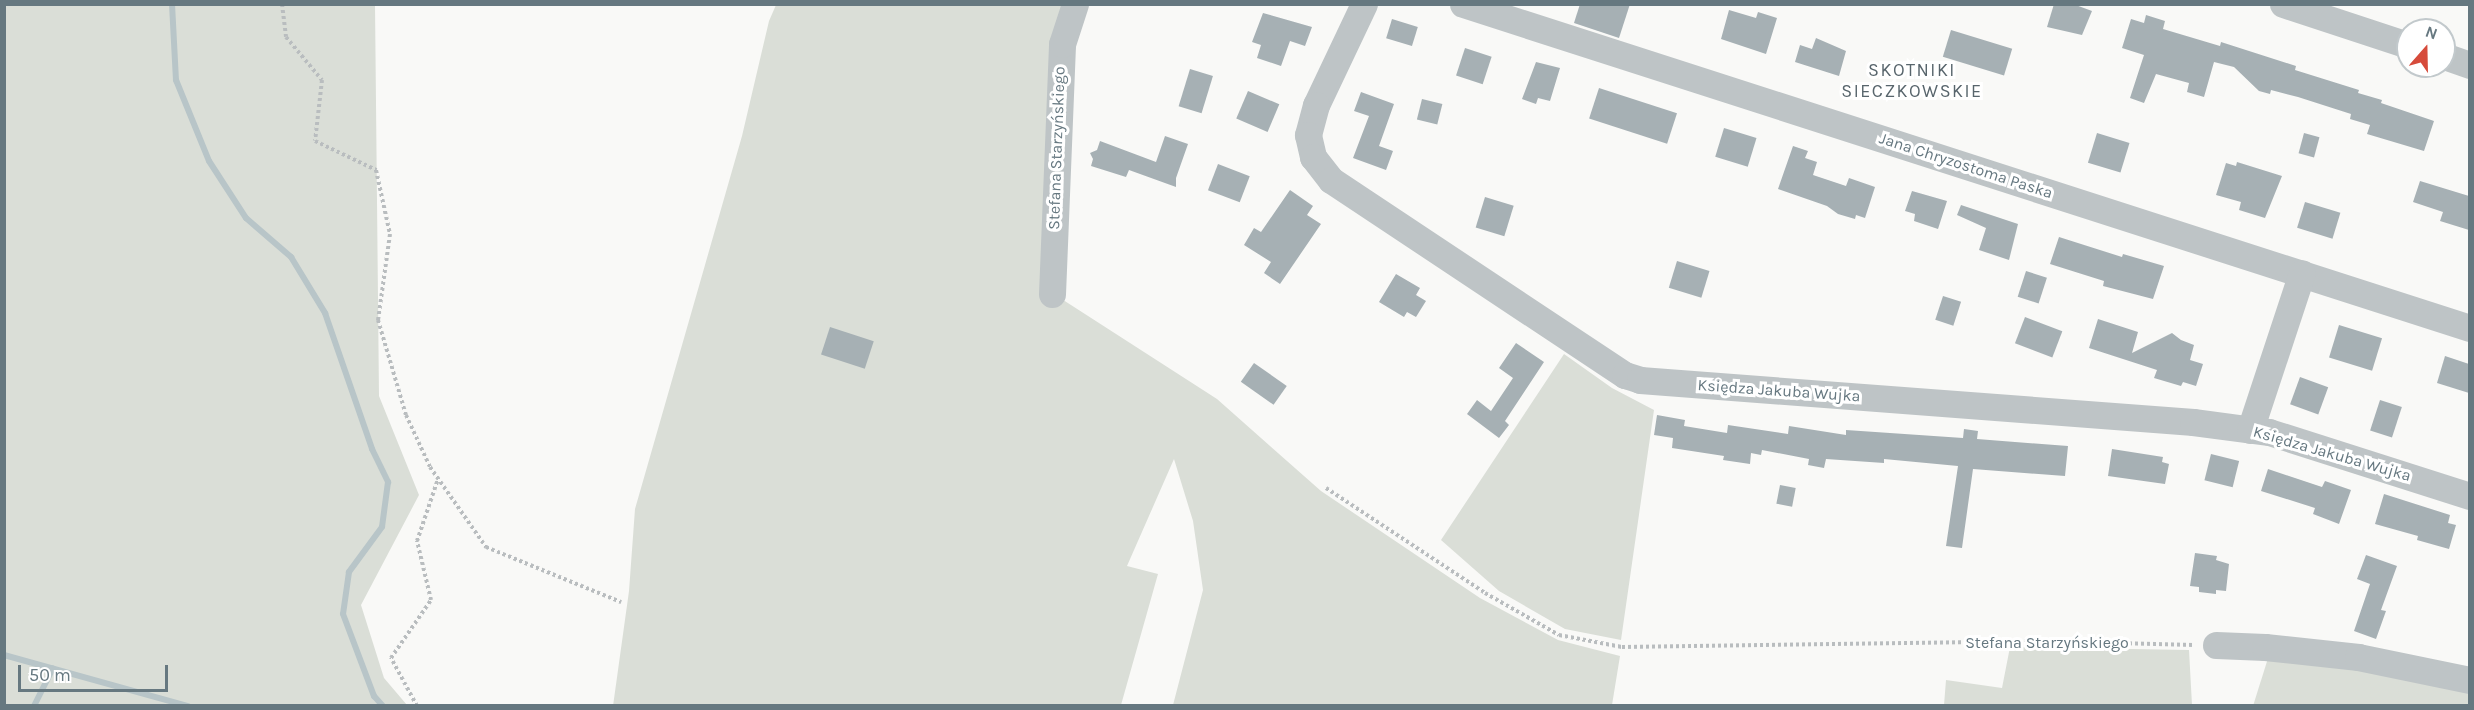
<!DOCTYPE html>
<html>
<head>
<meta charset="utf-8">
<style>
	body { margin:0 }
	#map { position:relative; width:2474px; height:710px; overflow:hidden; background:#f9f9f7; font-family:Karla,sans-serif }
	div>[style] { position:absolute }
	.green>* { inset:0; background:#daded7 }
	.stream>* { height:6px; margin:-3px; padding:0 3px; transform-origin:3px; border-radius:3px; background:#b8c5c8 }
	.building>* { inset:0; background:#a6b0b4; transform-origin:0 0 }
	.path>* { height:4px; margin-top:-2px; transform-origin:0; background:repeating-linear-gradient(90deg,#b9bdbf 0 3px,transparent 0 6px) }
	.minor>* { height:27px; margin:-13.5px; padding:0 13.5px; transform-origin:13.5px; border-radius:13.5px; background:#bec4c6 }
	span { translate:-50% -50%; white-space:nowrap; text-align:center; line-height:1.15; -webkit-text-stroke:6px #fff; paint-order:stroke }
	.street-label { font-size:16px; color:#667880 }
	.neighbourhood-label { font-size:18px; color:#58656c; letter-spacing:1.5px }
	.frame { position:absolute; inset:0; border:6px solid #667880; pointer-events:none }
	.north { position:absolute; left:2396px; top:18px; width:60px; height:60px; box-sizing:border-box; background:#fff; border:2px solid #c2c9cc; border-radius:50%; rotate:20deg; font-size:16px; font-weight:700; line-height:24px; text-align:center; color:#667880 }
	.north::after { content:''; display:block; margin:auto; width:21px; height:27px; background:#d64b3b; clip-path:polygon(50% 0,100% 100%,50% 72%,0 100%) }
	.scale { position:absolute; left:18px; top:665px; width:150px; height:27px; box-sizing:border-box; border:3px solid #667880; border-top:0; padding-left:8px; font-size:18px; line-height:21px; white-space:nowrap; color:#667880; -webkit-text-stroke:4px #fff; paint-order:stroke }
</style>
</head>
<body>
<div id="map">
	<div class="green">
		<div style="clip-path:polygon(4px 5px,375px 5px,379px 396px,419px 495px,361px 605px,384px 678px,407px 705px,5px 705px)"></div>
		<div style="clip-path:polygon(776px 5px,1069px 5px,1057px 296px,1217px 399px,1321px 491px,1480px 598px,1558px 640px,1620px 656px,1612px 705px,1173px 705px,1203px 590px,1193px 521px,1174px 459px,1127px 566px,1158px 574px,1121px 705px,613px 706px,629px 591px,635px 509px,742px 136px,769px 21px)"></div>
		<div style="clip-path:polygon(1564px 354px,1612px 388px,1654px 410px,1621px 640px,1565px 629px,1499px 591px,1441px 540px)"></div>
		<div style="clip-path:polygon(2010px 647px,2189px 650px,2192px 705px,1944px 705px,1946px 680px,2002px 688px)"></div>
		<div style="clip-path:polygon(2269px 655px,2469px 689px,2469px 705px,2253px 706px)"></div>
	</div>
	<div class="stream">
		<div style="left:172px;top:4px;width:76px;rotate:87deg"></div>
		<div style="left:176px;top:80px;width:87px;rotate:67.8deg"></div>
		<div style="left:209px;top:161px;width:68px;rotate:57deg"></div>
		<div style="left:246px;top:218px;width:60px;rotate:40.9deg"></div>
		<div style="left:291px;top:257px;width:66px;rotate:58.7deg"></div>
		<div style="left:325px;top:313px;width:144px;rotate:70.9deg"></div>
		<div style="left:372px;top:449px;width:37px;rotate:64deg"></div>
		<div style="left:388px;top:482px;width:45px;rotate:97.6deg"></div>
		<div style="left:382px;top:527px;width:56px;rotate:126.3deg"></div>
		<div style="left:349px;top:572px;width:42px;rotate:98.1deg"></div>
		<div style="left:343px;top:614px;width:88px;rotate:69.3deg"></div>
		<div style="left:374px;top:696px;width:13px;rotate:48deg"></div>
		<div style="left:4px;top:655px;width:191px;rotate:15.5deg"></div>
		<div style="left:34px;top:706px;width:42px;rotate:-63.4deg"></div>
	</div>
	<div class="building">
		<div style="clip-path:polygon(1580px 4px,1630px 4px,1619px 38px,1574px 23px)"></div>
		<div style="clip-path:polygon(2054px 4px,2073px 4px,2092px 11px,2082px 35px,2047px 27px)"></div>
		<div style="clip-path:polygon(1729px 10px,1756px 18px,1758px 12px,1777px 18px,1766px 54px,1721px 39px)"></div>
		<div style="clip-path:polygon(1263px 13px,1312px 27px,1305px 46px,1290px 41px,1281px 66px,1257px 58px,1261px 45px,1252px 42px)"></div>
		<div style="clip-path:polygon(2146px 15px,2165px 21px,2163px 29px,2220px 46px,2221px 42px,2296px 66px,2295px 70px,2359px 90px,2358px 93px,2382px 100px,2381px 103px,2434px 121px,2424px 151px,2367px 134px,2370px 125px,2350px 119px,2351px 114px,2298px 97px,2271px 90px,2270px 94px,2259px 91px,2234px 67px,2214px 62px,2204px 97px,2187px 92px,2189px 83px,2156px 74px,2144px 103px,2130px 98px,2144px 55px,2122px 48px,2131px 19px,2144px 23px)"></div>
		<div style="left:1392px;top:19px;width:27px;height:20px;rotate:17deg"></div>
		<div style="left:1951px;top:30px;width:64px;height:28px;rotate:17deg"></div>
		<div style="clip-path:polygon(1816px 38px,1846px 51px,1839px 76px,1795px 62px,1800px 45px,1812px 49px)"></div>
		<div style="left:1465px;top:48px;width:28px;height:29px;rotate:18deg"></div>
		<div style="clip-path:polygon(1536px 62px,1560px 68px,1550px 101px,1538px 98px,1536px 104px,1522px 99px)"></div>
		<div style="left:1190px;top:69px;width:24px;height:39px;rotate:17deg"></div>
		<div style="left:1599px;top:88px;width:82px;height:32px;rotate:18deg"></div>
		<div style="left:1248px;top:91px;width:34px;height:30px;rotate:23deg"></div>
		<div style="clip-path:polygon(1361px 92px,1394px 104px,1379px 146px,1393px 151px,1386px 170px,1353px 158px,1369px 116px,1354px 111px)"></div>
		<div style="left:1422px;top:99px;width:21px;height:21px;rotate:14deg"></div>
		<div style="left:1724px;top:128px;width:34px;height:30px;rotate:17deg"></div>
		<div style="left:2097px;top:133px;width:34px;height:31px;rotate:17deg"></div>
		<div style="left:2304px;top:133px;width:16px;height:21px;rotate:15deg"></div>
		<div style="clip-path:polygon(1165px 136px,1188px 144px,1176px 178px,1176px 187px,1129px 170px,1126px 177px,1091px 166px,1093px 159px,1090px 153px,1097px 150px,1100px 141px,1156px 162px)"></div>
		<div style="clip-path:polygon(1793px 146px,1808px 151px,1805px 158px,1817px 162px,1813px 175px,1846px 186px,1849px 178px,1875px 187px,1865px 218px,1856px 215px,1855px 219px,1838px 214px,1827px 206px,1778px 189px)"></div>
		<div style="clip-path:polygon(2237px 162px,2282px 176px,2265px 218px,2239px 210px,2241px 202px,2216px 195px,2226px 163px,2236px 166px)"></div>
		<div style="left:1218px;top:164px;width:34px;height:28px;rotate:21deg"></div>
		<div style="clip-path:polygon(2420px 181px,2469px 196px,2469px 230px,2440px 221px,2443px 212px,2413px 202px)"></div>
		<div style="clip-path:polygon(1290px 190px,1313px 206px,1307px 215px,1321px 224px,1280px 284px,1264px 273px,1271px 262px,1244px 245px,1254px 228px,1261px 232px)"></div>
		<div style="clip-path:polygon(1912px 191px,1947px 201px,1938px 229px,1914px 221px,1915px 214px,1905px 211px)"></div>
		<div style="left:1485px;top:197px;width:30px;height:32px;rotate:17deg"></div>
		<div style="left:2305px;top:202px;width:37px;height:27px;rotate:17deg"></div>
		<div style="clip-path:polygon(1961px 205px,2018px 224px,2009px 260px,1979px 250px,1986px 228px,1957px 215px)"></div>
		<div style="clip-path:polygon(2059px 237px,2122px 257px,2123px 254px,2164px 266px,2153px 299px,2103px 286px,2104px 281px,2050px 264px)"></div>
		<div style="left:1677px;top:261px;width:34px;height:28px;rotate:17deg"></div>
		<div style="left:2026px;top:271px;width:22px;height:27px;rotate:18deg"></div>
		<div style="clip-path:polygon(1396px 274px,1420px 288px,1416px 295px,1426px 301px,1416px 317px,1407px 312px,1404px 317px,1379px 302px)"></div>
		<div style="left:1943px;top:296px;width:19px;height:25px;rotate:18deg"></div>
		<div style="left:2025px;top:317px;width:40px;height:28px;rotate:21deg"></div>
		<div style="clip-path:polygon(2098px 319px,2138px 332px,2132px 353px,2172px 333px,2181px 340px,2194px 345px,2190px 360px,2203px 364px,2196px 386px,2183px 382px,2181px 386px,2154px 378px,2157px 370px,2089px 348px)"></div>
		<div style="left:2339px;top:325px;width:45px;height:34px;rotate:17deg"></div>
		<div style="left:830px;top:327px;width:46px;height:29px;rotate:18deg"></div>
		<div style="clip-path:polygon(1516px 343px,1544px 362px,1505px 421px,1509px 425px,1499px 438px,1467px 414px,1477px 400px,1491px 411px,1513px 378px,1499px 368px)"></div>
		<div style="clip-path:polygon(2445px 356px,2469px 364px,2469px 393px,2437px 383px)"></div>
		<div style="left:1254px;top:363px;width:40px;height:23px;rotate:35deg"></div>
		<div style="left:2300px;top:377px;width:30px;height:29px;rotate:20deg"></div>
		<div style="left:2380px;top:400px;width:23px;height:32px;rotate:18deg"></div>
		<div style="clip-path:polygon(1657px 415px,1685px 420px,1684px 426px,1727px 433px,1728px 425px,1788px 434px,1789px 426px,1846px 435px,1846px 430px,1963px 438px,1964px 429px,1978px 431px,1977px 439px,2068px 446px,2065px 476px,1973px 469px,1962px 548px,1946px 546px,1958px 466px,1884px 459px,1884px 463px,1826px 459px,1824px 468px,1808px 465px,1809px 459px,1762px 450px,1761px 455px,1751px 453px,1750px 464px,1723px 460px,1724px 456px,1672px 448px,1673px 438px,1654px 435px)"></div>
		<div style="clip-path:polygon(2112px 449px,2163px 457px,2162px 462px,2169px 464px,2165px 484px,2108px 476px)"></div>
		<div style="left:2211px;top:454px;width:29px;height:27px;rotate:14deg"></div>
		<div style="clip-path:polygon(2268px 469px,2322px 487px,2325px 481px,2351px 490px,2339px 524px,2313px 514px,2315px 508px,2261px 491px)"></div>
		<div style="left:1780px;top:485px;width:16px;height:19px;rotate:11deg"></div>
		<div style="clip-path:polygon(2384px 494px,2450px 515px,2448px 523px,2456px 525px,2449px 549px,2417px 540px,2418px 536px,2375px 524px)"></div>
		<div style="clip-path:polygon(2195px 553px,2217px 556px,2216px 560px,2229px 564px,2226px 591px,2216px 590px,2216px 594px,2199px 592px,2199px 587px,2190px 586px)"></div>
		<div style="clip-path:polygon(2366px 555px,2397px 566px,2381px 610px,2386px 611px,2376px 639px,2354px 631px,2370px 584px,2357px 579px)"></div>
	</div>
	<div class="path">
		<div style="left:282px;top:4px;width:33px;rotate:83deg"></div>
		<div style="left:286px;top:37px;width:56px;rotate:50.1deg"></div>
		<div style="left:322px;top:80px;width:61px;rotate:96.5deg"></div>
		<div style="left:315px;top:141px;width:68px;rotate:25.4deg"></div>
		<div style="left:376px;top:170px;width:66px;rotate:77.7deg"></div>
		<div style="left:390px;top:234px;width:87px;rotate:97.9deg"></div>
		<div style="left:378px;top:320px;width:99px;rotate:73.6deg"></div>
		<div style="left:406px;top:415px;width:57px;rotate:65.2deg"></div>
		<div style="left:430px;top:467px;width:98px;rotate:55deg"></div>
		<div style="left:486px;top:547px;width:146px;rotate:22.2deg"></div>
		<div style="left:1326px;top:488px;width:191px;rotate:33.4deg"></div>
		<div style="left:1485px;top:593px;width:85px;rotate:29.6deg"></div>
		<div style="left:1559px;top:635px;width:64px;rotate:10.8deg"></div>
		<div style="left:1622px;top:647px;width:417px;rotate:-0.8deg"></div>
		<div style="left:2039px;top:641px;width:155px;rotate:1.5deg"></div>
		<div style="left:417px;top:706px;width:55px;rotate:-118.4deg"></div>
		<div style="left:391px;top:658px;width:70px;rotate:-55.4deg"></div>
		<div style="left:431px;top:600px;width:61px;rotate:-103.3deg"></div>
		<div style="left:417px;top:541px;width:65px;rotate:-71.3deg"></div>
	</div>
	<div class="minor">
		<div style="left:1364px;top:4px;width:112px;rotate:115.4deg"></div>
		<div style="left:1316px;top:105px;width:31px;rotate:105deg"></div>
		<div style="left:1308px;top:135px;width:23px;rotate:77deg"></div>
		<div style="left:1313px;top:157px;width:29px;rotate:52deg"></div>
		<div style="left:1331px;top:180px;width:353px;rotate:33.6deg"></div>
		<div style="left:1625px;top:375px;width:16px;rotate:18deg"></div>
		<div style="left:1640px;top:380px;width:555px;rotate:4.34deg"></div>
		<div style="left:2193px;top:422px;width:77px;rotate:7.5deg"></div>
		<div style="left:2269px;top:432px;width:211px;rotate:17.7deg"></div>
		<div style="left:1463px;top:4px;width:1058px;rotate:17.84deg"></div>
		<div style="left:2283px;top:4px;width:132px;rotate:18.2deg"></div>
		<div style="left:2444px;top:56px;width:28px;rotate:19deg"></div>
		<div style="left:1052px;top:294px;width:250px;rotate:-87.7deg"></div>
		<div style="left:1062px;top:44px;width:42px;rotate:-72deg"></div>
		<div style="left:2250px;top:430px;width:165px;rotate:-71.7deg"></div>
		<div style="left:2216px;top:645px;width:49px;rotate:2.3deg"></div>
		<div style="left:2265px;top:647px;width:94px;rotate:6.1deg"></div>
		<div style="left:2358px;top:657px;width:114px;rotate:11.6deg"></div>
	</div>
	<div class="street-label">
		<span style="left:1057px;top:148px;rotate:-88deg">Stefana Starzyńskiego</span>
		<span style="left:1966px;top:166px;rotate:18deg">Jana Chryzostoma Paska</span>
		<span style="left:1779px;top:391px;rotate:4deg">Księdza Jakuba Wujka</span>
		<span style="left:2332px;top:454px;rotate:16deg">Księdza Jakuba Wujka</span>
		<span style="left:2047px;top:643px">Stefana Starzyńskiego</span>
	</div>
	<div class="neighbourhood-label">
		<span style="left:1912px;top:81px">SKOTNIKI<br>SIECZKOWSKIE</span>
	</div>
	<div class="frame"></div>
	<div class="north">N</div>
	<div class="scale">50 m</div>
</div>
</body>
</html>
